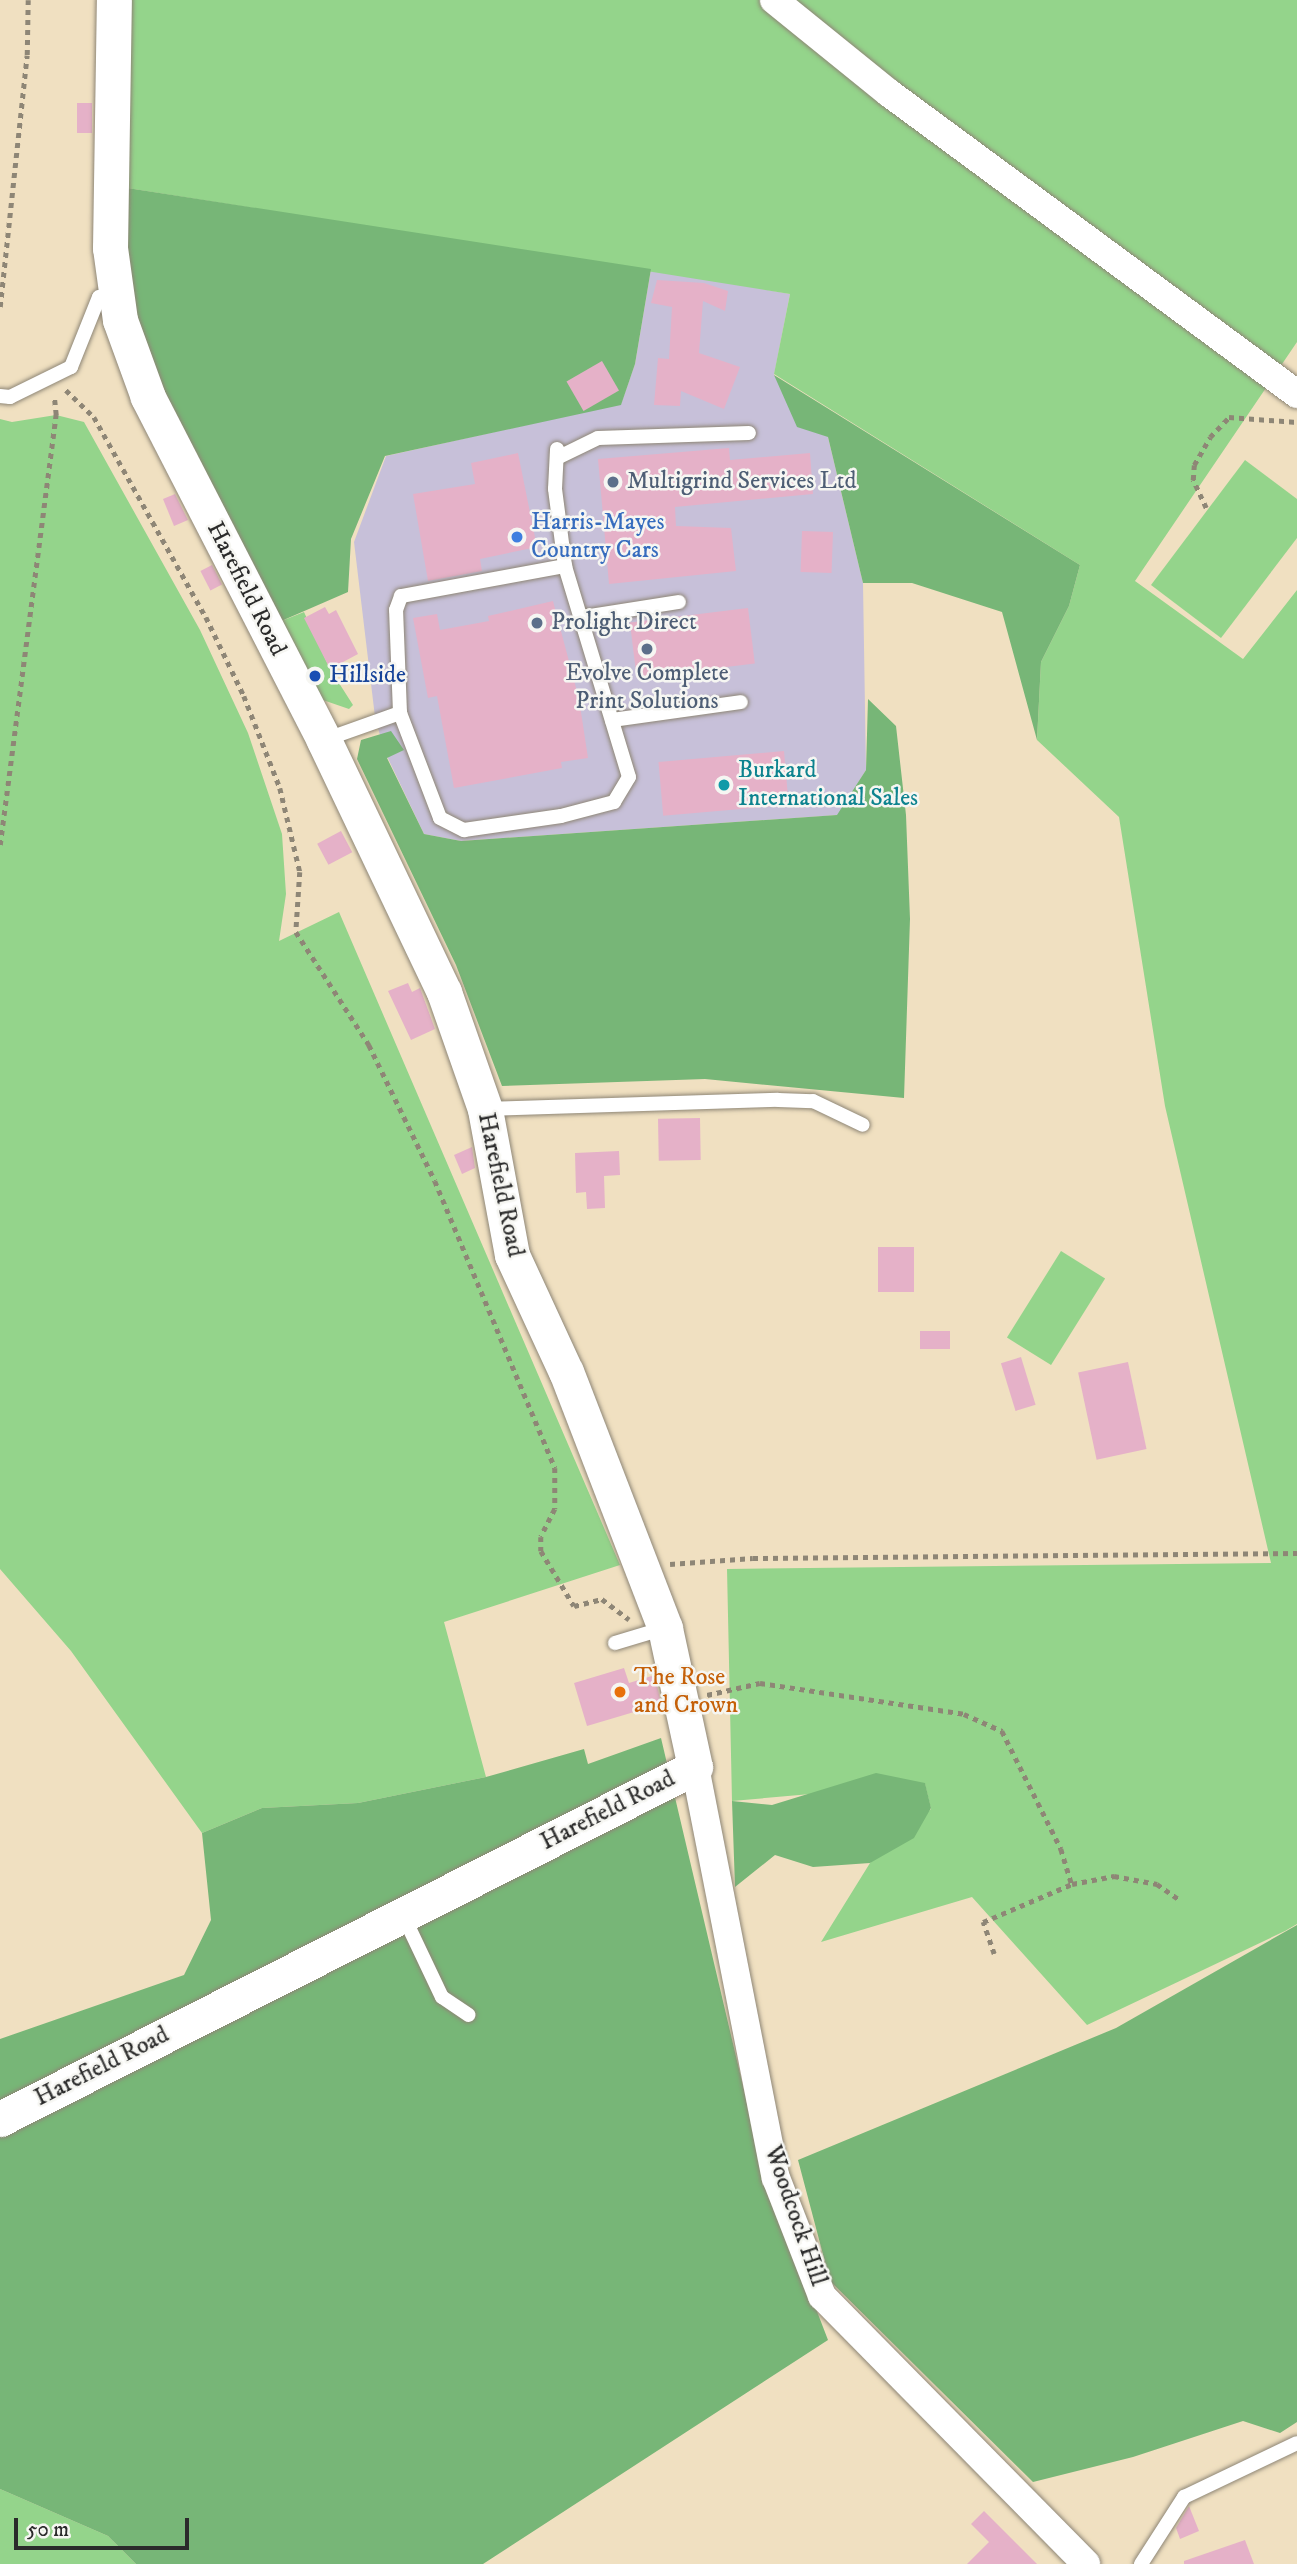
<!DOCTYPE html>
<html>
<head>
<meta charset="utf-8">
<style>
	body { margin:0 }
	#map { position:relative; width:1297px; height:2564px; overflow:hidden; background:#f0e0c1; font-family:"IM FELL DW Pica",serif }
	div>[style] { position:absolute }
	.industrial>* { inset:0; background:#c7c0d9 }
	.green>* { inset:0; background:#94d48b; transform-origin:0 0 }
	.forest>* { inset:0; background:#77b677 }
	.building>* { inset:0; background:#e5b1c8; transform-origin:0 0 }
	.path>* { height:4.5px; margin-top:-2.25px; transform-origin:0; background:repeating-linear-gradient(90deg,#8e8676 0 5px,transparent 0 10px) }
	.roads { filter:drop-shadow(0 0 2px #8e8676) drop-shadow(0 0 2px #8e8676) }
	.service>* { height:14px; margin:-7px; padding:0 7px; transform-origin:7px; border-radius:7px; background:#fff }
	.minor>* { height:28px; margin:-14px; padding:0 14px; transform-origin:14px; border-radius:14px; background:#fff }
	.tertiary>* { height:35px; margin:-17.5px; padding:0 17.5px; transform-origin:17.5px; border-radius:17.5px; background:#fff }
	.dots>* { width:19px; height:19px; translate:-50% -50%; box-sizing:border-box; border:4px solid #f6f6f2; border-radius:50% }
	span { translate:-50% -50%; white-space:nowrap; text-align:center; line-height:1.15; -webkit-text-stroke:5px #f6f6f2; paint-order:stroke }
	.service-label { font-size:24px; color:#4e5e75 }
	.left { translate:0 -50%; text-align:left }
	.shop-label { font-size:24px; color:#366cbe }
	.street-label { font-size:24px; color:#2b2b2b }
	.transit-label { font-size:24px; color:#164399 }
	.culture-label { font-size:24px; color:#0d838f }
	.food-label { font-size:24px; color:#c56008 }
	.scale { position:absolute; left:14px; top:2518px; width:175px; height:32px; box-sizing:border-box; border:4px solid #2b2b2b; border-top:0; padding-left:9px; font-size:21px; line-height:24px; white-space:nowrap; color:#2b2b2b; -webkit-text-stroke:5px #f6f6f2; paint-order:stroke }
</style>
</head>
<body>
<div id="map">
	<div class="industrial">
		<div style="clip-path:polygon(651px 269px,790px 294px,774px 375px,828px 437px,863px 583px,866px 770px,838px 815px,461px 841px,424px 834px,384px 750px,375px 717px,354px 542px,386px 456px,621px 404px,635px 364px)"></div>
	</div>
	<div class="green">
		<div style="clip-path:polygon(129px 0,1297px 0,1297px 342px,1135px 581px,1243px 659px,1297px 590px,1297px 1924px,1285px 1931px,1087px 2025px,972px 1897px,821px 1942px,870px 1863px,931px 1809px,925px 1784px,732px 1801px,727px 1569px,1271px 1563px,1165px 1106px,1119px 817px,1037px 740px,1041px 662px,1069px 606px,1080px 565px,774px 374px,790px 294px,121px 187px)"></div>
		<div style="clip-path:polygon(56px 415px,84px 422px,200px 630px,248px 733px,282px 834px,286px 894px,279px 941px,339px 912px,620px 1565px,444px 1622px,486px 1777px,358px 1803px,262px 1808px,202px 1833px,71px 1651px,0 1569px,0 419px,12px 422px)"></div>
		<div style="clip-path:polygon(1245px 460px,1297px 499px,1297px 538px,1221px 638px,1151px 585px)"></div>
		<div style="clip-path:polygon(304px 612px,330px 669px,353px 705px,349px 709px,317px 698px,279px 622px)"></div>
		<div style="left:1061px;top:1251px;width:52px;height:102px;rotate:32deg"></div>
		<div style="clip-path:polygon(0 2489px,108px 2536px,136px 2564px,0 2564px)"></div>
	</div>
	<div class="forest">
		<div style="clip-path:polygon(121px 187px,651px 269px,635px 364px,621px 405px,385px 456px,351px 539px,348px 592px,279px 622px,152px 373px,130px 313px)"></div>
		<div style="clip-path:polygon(774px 375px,1080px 565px,1069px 606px,1041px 662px,1037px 740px,1002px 612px,912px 583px,863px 583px,828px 437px,797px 427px)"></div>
		<div style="clip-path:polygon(868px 699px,896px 726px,906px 815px,910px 919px,904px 1098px,705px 1079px,502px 1086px,456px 965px,357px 759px,361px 740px,391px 731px,404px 750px,387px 758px,424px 834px,461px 841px,837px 815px,866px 770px)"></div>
		<div style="clip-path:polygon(661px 1738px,763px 2171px,828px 2340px,483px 2564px,136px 2564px,108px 2536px,0 2489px,0 2039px,184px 1975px,211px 1920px,202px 1833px,262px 1808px,358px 1803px,486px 1777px,584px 1749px,588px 1764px)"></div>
		<div style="clip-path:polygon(876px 1773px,925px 1783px,931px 1808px,914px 1838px,870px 1863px,813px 1867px,775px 1855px,735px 1887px,732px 1801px,772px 1805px)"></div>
		<div style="clip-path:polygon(1297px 1925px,1297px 2422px,1280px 2433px,1243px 2421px,1133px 2457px,1033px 2482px,830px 2281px,798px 2160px,1116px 2028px)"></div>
	</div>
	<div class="building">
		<div style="left:77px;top:103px;width:15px;height:30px"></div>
		<div style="clip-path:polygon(657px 280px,704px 283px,728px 291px,725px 311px,703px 301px,699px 353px,740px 367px,724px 409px,681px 391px,680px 406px,654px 405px,658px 358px,669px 359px,672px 307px,651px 303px)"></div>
		<div style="left:602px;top:361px;width:34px;height:41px;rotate:60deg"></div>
		<div style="clip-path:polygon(729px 448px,730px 460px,810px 453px,813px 494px,675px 507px,676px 526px,731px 528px,736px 571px,609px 584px,598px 459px)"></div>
		<div style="clip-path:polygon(518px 453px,537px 547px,480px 559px,482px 571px,428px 581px,413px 494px,475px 484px,471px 463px)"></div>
		<div style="clip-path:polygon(175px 494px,188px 520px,174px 526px,163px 499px)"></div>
		<div style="left:802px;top:531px;width:31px;height:41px;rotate:2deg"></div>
		<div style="left:212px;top:565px;width:22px;height:13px;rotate:63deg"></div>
		<div style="clip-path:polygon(553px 601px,579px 699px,588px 758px,561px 762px,562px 768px,454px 788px,437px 696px,428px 698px,413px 618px,437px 614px,440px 630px,489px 621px,488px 616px)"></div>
		<div style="clip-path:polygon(325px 607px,329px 614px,336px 610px,358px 654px,330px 669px,304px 618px)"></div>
		<div style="left:748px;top:608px;width:56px;height:119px;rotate:83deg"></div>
		<div style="left:784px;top:751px;width:54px;height:126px;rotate:85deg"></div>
		<div style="left:341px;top:831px;width:24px;height:27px;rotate:62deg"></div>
		<div style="clip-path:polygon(408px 983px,412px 992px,420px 988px,435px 1029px,411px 1040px,388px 991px)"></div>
		<div style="left:700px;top:1118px;width:42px;height:42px;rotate:89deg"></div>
		<div style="clip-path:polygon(472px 1147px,475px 1168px,462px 1174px,454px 1155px)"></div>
		<div style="clip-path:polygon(619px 1151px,620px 1175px,604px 1176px,605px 1208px,587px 1209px,586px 1192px,576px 1193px,575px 1153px)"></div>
		<div style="left:878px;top:1247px;width:36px;height:45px"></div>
		<div style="left:920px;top:1331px;width:30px;height:18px"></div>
		<div style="left:1021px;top:1357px;width:50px;height:21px;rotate:73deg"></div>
		<div style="left:1128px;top:1362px;width:89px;height:51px;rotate:78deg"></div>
		<div style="clip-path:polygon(624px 1668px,629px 1683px,655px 1675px,661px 1704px,587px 1726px,574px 1683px)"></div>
		<div style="clip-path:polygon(1189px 2506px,1199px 2531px,1180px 2539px,1176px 2528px)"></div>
		<div style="clip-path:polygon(984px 2511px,1037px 2564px,967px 2564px,989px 2542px,971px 2524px)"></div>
		<div style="clip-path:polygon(1245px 2540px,1254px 2564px,1184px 2564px,1184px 2561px)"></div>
	</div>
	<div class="path">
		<div style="left:0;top:307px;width:253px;rotate:-83.9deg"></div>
		<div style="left:27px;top:55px;width:55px;rotate:-89deg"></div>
		<div style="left:66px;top:390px;width:39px;rotate:44deg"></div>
		<div style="left:94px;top:417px;width:229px;rotate:60.8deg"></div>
		<div style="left:206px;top:617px;width:88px;rotate:64.3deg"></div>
		<div style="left:244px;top:696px;width:99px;rotate:68.6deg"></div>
		<div style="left:280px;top:788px;width:86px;rotate:76.6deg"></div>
		<div style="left:300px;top:872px;width:60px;rotate:93.8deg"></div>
		<div style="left:296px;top:932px;width:135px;rotate:57.1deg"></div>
		<div style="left:369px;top:1045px;width:151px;rotate:64.1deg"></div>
		<div style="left:435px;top:1181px;width:311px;rotate:67.3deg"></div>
		<div style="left:555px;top:1468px;width:41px;rotate:90deg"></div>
		<div style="left:555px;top:1509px;width:31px;rotate:117deg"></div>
		<div style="left:541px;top:1537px;width:14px;rotate:90deg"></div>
		<div style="left:541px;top:1551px;width:64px;rotate:59deg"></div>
		<div style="left:574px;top:1606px;width:29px;rotate:-14deg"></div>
		<div style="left:602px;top:1599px;width:34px;rotate:37deg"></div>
		<div style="left:1206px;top:508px;width:31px;rotate:-115deg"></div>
		<div style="left:1193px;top:480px;width:15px;rotate:-86deg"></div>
		<div style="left:1194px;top:465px;width:32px;rotate:-60deg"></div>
		<div style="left:1210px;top:437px;width:28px;rotate:-46deg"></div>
		<div style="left:1229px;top:417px;width:68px;rotate:4.2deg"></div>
		<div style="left:0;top:845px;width:434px;rotate:-82.6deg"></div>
		<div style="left:56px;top:415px;width:19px;rotate:-96deg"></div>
		<div style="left:670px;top:1564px;width:83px;rotate:-4.1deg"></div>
		<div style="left:753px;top:1558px;width:544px;rotate:-0.53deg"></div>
		<div style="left:707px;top:1695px;width:54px;rotate:-12.8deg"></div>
		<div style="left:760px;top:1683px;width:206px;rotate:8.6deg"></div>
		<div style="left:964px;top:1714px;width:42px;rotate:24.1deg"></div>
		<div style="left:1002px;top:1731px;width:132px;rotate:63.4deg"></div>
		<div style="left:1061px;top:1849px;width:37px;rotate:73deg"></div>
		<div style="left:994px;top:1954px;width:34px;rotate:-109deg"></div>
		<div style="left:983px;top:1922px;width:97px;rotate:-23.1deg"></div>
		<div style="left:1072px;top:1884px;width:43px;rotate:-10.8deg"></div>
		<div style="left:1114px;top:1876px;width:44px;rotate:10.5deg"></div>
		<div style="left:1157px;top:1884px;width:28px;rotate:35deg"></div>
	</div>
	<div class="roads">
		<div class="service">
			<div style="left:0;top:396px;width:10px;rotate:6deg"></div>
			<div style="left:10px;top:397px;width:68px;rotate:-26.2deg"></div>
			<div style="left:71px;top:367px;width:75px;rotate:-68.2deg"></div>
			<div style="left:99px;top:297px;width:17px;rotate:-7deg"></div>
			<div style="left:559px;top:457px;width:43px;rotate:-26deg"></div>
			<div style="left:598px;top:438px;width:151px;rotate:-1.9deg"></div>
			<div style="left:583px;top:617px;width:97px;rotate:-8.9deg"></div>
			<div style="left:400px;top:713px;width:103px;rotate:-92.2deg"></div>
			<div style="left:396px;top:610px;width:15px;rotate:-70deg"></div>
			<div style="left:401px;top:596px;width:167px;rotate:-10.4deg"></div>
			<div style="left:612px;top:720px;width:130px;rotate:-7.9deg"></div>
			<div style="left:324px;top:740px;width:81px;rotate:-19.6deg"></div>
			<div style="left:400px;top:713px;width:112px;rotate:69.1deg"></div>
			<div style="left:440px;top:818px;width:27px;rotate:27deg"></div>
			<div style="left:464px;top:830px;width:98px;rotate:-8.2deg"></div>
			<div style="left:561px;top:816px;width:55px;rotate:-14.8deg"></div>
			<div style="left:614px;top:802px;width:29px;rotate:-59deg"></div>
			<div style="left:629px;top:777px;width:220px;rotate:-106.9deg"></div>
			<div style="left:565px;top:566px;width:78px;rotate:-97.4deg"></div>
			<div style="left:555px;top:489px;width:40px;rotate:-87.1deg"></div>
			<div style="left:485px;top:1109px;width:293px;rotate:-1.8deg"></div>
			<div style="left:778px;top:1100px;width:35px;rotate:2deg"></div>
			<div style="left:813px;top:1101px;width:55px;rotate:25.6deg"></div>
			<div style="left:615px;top:1643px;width:52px;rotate:-16.7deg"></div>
			<div style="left:403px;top:1915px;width:91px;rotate:64.6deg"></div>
			<div style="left:442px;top:1997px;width:32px;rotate:34deg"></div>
			<div style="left:1141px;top:2564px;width:80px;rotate:-57.3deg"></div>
			<div style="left:1184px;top:2497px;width:125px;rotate:-25.5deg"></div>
		</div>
		<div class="minor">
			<div style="left:774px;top:0;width:148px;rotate:39deg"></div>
			<div style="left:889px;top:93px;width:507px;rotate:36.42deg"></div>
			<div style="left:695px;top:1767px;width:419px;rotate:78.9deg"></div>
			<div style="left:776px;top:2178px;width:127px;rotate:68.7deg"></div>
			<div style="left:822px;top:2296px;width:376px;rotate:45.4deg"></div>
		</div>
		<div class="tertiary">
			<div style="left:0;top:2119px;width:779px;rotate:-26.86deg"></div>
			<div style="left:695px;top:1767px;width:142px;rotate:-102.2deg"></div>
			<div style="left:665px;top:1628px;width:274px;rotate:-111.1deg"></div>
			<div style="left:566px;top:1372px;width:129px;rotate:-114.8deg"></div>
			<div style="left:512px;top:1255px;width:148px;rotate:-100.5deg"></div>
			<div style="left:485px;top:1109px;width:124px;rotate:-109.3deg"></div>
			<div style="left:444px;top:992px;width:279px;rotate:-115.5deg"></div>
			<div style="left:324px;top:740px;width:386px;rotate:-117.2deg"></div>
			<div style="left:148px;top:397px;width:82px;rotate:-110deg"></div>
			<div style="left:120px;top:320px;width:73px;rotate:-97.9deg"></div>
			<div style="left:110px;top:248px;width:248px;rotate:-89.1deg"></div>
		</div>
	</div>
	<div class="dots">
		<div style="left:613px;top:482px;background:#5c6f8a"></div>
		<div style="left:517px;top:537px;background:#3f7fe0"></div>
		<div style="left:537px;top:623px;background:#5c6f8a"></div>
		<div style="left:647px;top:649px;background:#5c6f8a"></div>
		<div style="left:315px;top:676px;background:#1a4fb4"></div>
		<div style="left:724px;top:785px;background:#0f9aa8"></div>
		<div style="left:620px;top:1692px;background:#e8710a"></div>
	</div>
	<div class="service-label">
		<span class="left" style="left:627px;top:482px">Multigrind Services Ltd</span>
		<span class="left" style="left:551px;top:623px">Prolight Direct</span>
		<span style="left:647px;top:688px">Evolve Complete<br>Print Solutions</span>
	</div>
	<div class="shop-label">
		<span class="left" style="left:531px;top:537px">Harris-Mayes<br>Country Cars</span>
	</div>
	<div class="street-label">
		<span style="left:246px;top:589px;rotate:63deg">Harefield Road</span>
		<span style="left:500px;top:1185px;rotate:78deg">Harefield Road</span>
		<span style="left:608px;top:1811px;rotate:-27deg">Harefield Road</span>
		<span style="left:102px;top:2067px;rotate:-27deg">Harefield Road</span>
		<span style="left:795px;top:2216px;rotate:71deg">Woodcock Hill</span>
	</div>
	<div class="transit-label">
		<span class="left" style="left:329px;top:676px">Hillside</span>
	</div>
	<div class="culture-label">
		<span class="left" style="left:738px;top:785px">Burkard<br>International Sales</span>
	</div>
	<div class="food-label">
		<span class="left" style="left:634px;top:1692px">The Rose<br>and Crown</span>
	</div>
	<div class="scale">50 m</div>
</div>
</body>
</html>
